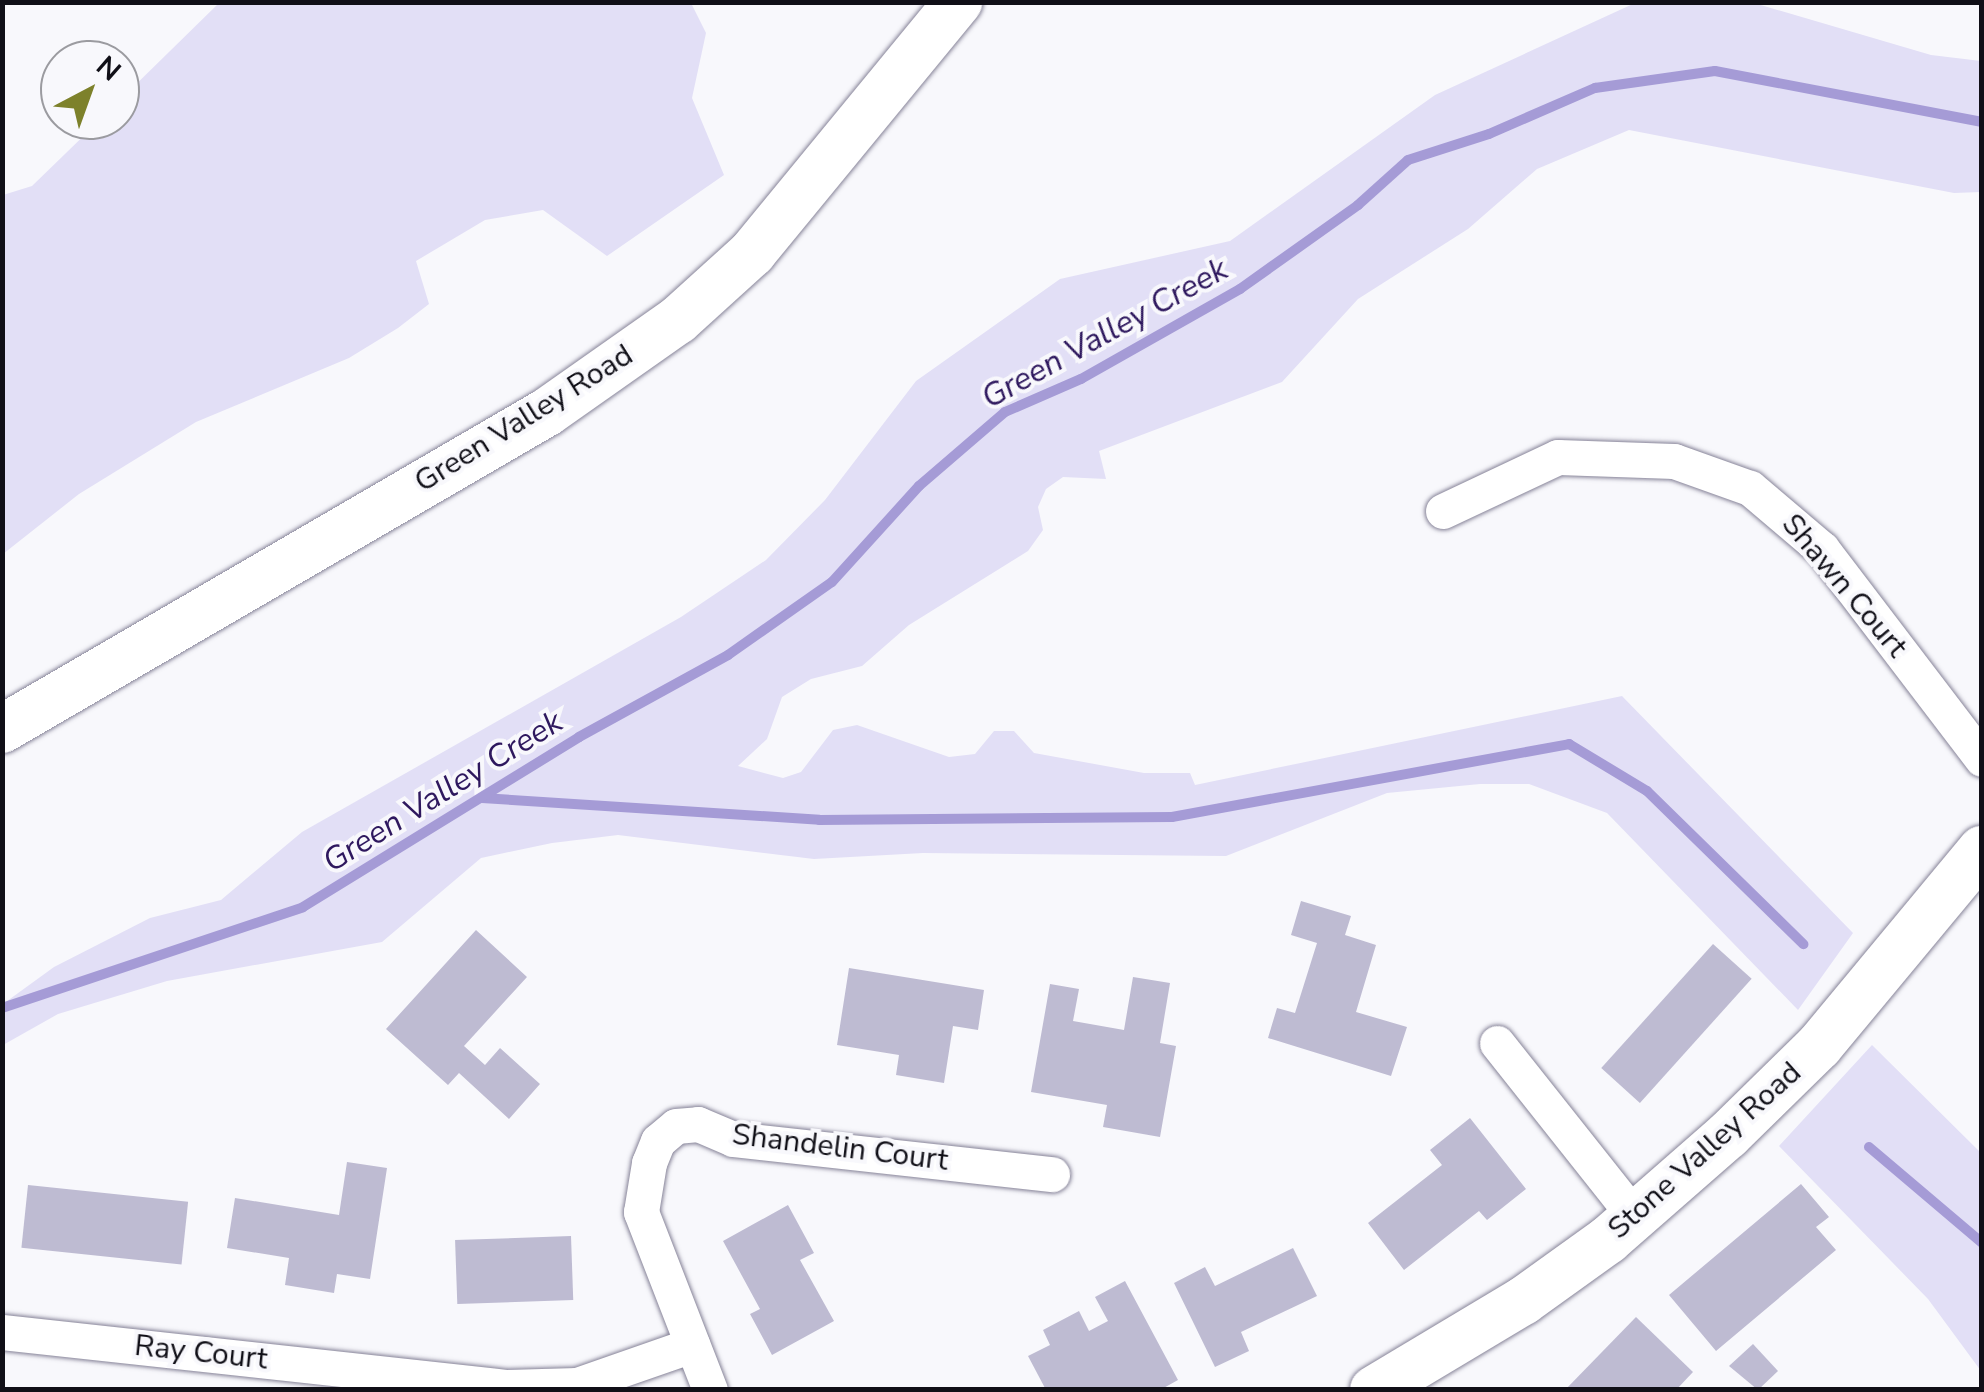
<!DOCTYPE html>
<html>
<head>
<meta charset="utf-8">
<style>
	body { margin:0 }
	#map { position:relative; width:1984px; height:1392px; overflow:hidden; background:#f8f8fc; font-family:"Nunito Sans",sans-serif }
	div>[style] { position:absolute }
	.green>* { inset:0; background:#e2dff6 }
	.stream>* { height:10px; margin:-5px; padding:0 5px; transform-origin:5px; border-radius:5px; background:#a59bd6 }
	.building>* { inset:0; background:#bebbd2; transform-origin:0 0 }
	.roads { filter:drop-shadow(0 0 2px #868398) drop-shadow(0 0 2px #868398) }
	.street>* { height:35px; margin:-17.5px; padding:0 17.5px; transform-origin:17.5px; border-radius:17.5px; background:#fff }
	.secondary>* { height:48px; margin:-24px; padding:0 24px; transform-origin:24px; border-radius:24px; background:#fff }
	span { translate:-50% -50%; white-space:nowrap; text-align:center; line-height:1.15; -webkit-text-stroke:8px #f8f8fc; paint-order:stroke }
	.street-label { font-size:30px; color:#100f17 }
	.water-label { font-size:32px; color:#2e185e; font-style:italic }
	.frame { position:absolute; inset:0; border:5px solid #100f17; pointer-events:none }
	.north { position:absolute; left:40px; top:40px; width:100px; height:100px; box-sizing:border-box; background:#f8f8fc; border:2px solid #9b9ba0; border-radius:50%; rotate:41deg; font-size:28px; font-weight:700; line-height:40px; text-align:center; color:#100f17 }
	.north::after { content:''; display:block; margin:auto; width:35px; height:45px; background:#7d812b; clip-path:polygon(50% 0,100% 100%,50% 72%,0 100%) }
</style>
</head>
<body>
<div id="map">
	<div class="green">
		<div style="clip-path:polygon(219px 3px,691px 3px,706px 33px,692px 98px,724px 175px,607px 256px,543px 210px,485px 220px,416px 261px,429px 304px,398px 328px,349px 358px,196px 422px,79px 494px,3px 554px,3px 195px,32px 186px,100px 120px,120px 120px,120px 100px)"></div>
		<div style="clip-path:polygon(1635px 3px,1754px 3px,1931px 55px,1981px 61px,1981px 192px,1954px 193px,1629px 130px,1537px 169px,1468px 229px,1358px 299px,1282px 382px,1099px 451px,1106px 479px,1063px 477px,1046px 489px,1038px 507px,1043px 530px,1028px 551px,909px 625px,862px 666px,811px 679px,782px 697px,767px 739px,738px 766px,783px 778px,801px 772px,833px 730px,857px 725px,949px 757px,975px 754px,994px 731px,1014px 731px,1034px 753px,1144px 773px,1190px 773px,1195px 785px,1622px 696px,1853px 933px,1798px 1010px,1607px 813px,1529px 784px,1480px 784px,1387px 793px,1226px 856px,923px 853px,814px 859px,618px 835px,552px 843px,481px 858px,382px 942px,167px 981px,58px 1014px,3px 1045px,3px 1004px,54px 967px,150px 918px,221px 900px,302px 832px,681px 617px,766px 560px,825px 500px,916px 381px,1060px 279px,1230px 241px,1435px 95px)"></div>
		<div style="clip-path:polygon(1872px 1045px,1981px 1153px,1981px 1371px,1928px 1299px,1779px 1146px)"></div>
	</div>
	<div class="stream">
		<div style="left:482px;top:798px;width:338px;rotate:3.7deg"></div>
		<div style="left:819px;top:820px;width:353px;rotate:-0.5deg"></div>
		<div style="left:1172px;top:817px;width:404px;rotate:-10.4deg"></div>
		<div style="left:1569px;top:744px;width:91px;rotate:31.1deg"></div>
		<div style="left:1647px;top:791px;width:219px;rotate:44.4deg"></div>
		<div style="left:2px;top:1008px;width:317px;rotate:-18.5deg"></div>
		<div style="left:303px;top:907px;width:324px;rotate:-31.6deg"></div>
		<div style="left:579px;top:737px;width:170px;rotate:-28.8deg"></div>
		<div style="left:728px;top:655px;width:127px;rotate:-35.1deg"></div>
		<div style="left:832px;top:582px;width:130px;rotate:-47.8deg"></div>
		<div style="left:919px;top:486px;width:113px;rotate:-40.7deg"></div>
		<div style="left:1005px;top:412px;width:83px;rotate:-23.5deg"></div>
		<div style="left:1081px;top:379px;width:183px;rotate:-29.5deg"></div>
		<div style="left:1240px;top:289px;width:145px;rotate:-35.4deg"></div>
		<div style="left:1358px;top:205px;width:67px;rotate:-42deg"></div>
		<div style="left:1408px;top:160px;width:85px;rotate:-17.8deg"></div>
		<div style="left:1489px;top:134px;width:116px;rotate:-23.5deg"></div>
		<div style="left:1595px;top:88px;width:121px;rotate:-8.1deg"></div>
		<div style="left:1715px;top:71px;width:272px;rotate:10.8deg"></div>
		<div style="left:1869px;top:1147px;width:148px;rotate:40.3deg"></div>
	</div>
	<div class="building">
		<div style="clip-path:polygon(1301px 901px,1351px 916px,1345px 935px,1376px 945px,1356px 1012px,1407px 1027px,1391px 1076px,1268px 1038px,1277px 1008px,1295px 1013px,1317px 943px,1291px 935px)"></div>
		<div style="clip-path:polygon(476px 930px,527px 977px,464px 1046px,485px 1065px,500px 1048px,540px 1084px,509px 1119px,459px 1073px,448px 1085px,386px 1029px)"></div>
		<div style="left:1713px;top:944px;width:52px;height:167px;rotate:42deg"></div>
		<div style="clip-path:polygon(849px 968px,984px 990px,978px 1030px,953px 1026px,944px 1083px,896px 1075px,899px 1055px,837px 1045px)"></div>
		<div style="clip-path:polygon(1133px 977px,1170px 983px,1160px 1043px,1176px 1046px,1160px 1137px,1103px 1127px,1107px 1105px,1031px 1092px,1050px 984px,1079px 989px,1073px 1021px,1124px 1030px)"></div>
		<div style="clip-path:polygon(1470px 1118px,1526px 1189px,1487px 1220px,1479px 1211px,1404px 1270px,1368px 1223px,1442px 1165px,1430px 1150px)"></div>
		<div style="clip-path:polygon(347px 1162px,387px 1168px,370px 1279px,337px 1274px,334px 1293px,285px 1285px,289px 1258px,227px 1248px,235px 1198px,339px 1215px)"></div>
		<div style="clip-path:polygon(1801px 1184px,1829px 1217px,1816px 1227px,1836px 1250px,1716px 1351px,1669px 1295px)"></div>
		<div style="left:28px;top:1185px;width:161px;height:63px;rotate:6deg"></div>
		<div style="clip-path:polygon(788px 1205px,814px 1253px,800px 1260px,834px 1321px,772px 1355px,750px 1314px,760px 1309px,723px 1241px)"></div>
		<div style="left:571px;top:1236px;width:64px;height:116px;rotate:88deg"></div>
		<div style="clip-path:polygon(1293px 1248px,1317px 1296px,1241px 1332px,1249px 1351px,1215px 1367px,1174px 1283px,1205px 1267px,1215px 1286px)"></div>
		<div style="clip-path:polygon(1125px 1281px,1178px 1380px,1160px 1390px,1046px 1390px,1028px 1356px,1050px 1345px,1043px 1330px,1079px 1311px,1089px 1331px,1108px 1321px,1095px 1297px)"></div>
		<div style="clip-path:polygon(1636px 1317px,1693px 1372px,1676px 1390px,1565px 1390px)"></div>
		<div style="clip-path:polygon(1753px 1344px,1778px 1371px,1758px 1390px,1729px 1366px)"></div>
	</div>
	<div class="roads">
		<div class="street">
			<div style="left:1443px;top:511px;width:127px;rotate:-25.2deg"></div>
			<div style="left:1558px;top:457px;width:116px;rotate:2deg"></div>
			<div style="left:1674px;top:461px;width:81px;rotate:19.6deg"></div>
			<div style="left:1750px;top:488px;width:94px;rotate:40.3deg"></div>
			<div style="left:1822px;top:549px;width:264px;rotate:52.7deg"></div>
			<div style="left:1497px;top:1043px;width:222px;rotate:51.6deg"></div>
			<div style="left:2px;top:1332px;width:508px;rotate:6.22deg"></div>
			<div style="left:507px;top:1387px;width:70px;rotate:-1.6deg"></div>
			<div style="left:577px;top:1385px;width:122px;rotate:-19.2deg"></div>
			<div style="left:710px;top:1390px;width:191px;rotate:-111.2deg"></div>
			<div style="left:641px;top:1212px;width:50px;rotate:-80.7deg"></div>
			<div style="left:649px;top:1163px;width:24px;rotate:-68deg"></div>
			<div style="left:658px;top:1141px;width:23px;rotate:-40deg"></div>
			<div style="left:676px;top:1126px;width:22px;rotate:-5deg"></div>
			<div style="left:698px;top:1124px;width:38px;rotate:23deg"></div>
			<div style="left:733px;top:1139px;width:321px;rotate:6.3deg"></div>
		</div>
		<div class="secondary">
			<div style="left:2px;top:729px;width:630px;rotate:-30.18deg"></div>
			<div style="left:547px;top:412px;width:160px;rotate:-35.1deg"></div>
			<div style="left:678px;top:320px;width:100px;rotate:-42.2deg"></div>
			<div style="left:752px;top:253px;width:325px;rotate:-50.6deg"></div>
			<div style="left:1374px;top:1390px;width:174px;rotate:-30.9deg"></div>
			<div style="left:1523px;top:1301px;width:105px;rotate:-35.7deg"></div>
			<div style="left:1608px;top:1240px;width:159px;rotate:-41.2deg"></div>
			<div style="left:1728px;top:1135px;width:127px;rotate:-44.4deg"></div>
			<div style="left:1819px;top:1046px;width:255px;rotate:-50.3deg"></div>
		</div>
	</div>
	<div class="street-label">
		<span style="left:524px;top:419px;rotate:-32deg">Green Valley Road</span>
		<span style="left:1844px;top:586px;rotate:50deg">Shawn Court</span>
		<span style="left:840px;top:1148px;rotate:7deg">Shandelin Court</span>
		<span style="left:1705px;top:1151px;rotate:-42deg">Stone Valley Road</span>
		<span style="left:201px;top:1353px;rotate:6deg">Ray Court</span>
	</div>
	<div class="water-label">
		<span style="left:1105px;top:334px;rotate:-29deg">Green Valley Creek</span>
		<span style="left:443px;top:792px;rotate:-32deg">Green Valley Creek</span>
	</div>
	<div class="frame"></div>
	<div class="north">N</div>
</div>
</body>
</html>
